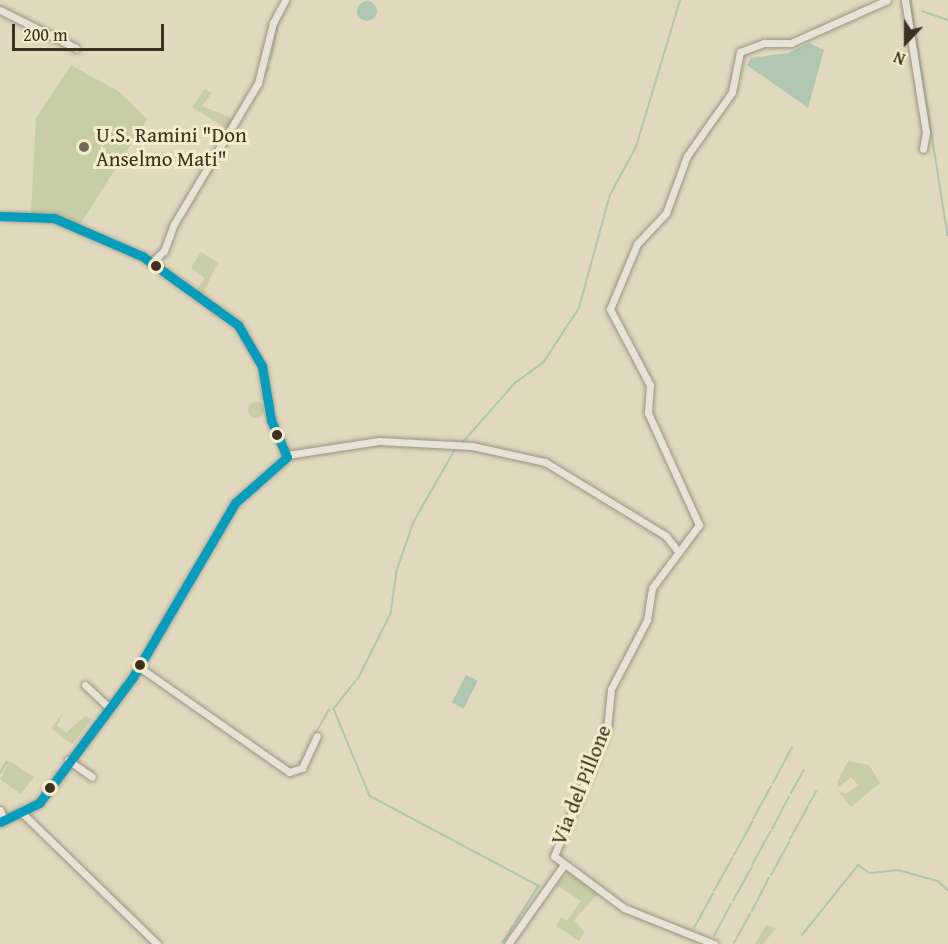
<!DOCTYPE html>
<html>
<head>
<meta charset="utf-8">
<style>
	body { margin:0 }
	#map { position:relative; width:948px; height:944px; overflow:hidden; background:#e0d9be; font-family:"Gentium Book Plus",serif }
	div>[style] { position:absolute }
	.green>* { inset:0; background:#c7cda5 }
	.round { border-radius:50% }
	.water>* { inset:0; background:#afc6b0; transform-origin:0 0 }
	.stream>* { height:1.5px; margin:-0.75px; padding:0 0.75px; transform-origin:0.75px; border-radius:0.75px; background:#afc6b0 }
	.roads { filter:drop-shadow(0 0 2px #989383) drop-shadow(0 0 2px #989383) }
	.minor>* { height:7px; margin:-3.5px; padding:0 3.5px; transform-origin:3.5px; border-radius:3.5px; background:#e6e2d5 }
	.bus-1>* { height:9px; margin:-4.5px; padding:0 4.5px; transform-origin:4.5px; border-radius:4.5px; background:#069dbd }
	.dots>* { width:16px; height:16px; translate:-50% -50%; box-sizing:border-box; border:3px solid #f5eccb; border-radius:50% }
	span { translate:-50% -50%; white-space:nowrap; text-align:center; line-height:1.15; -webkit-text-stroke:6px #f5eccb; paint-order:stroke }
	.poi-label { font-size:21px; color:#3e2f23 }
	.left { translate:0 -50%; text-align:left }
	.street-label { font-size:21px; color:#3e2f23 }
	.north { position:absolute; left:876px; top:12px; width:60px; height:60px; -webkit-text-stroke:4px #f5eccb; paint-order:stroke; rotate:202deg; font-size:16px; font-weight:700; line-height:24px; text-align:center; color:#3e2f23 }
	.north::after { content:''; display:block; margin:auto; width:21px; height:27px; background:#3e2f23; clip-path:polygon(50% 0,100% 100%,50% 72%,0 100%) }
	.scale { position:absolute; left:12px; top:24px; width:152px; height:27px; box-sizing:border-box; border:3px solid #3e2f23; border-top:0; padding-left:8px; font-size:18px; line-height:21px; white-space:nowrap; color:#3e2f23; -webkit-text-stroke:4px #f5eccb; paint-order:stroke }
</style>
</head>
<body>
<div id="map">
	<div class="green">
		<div style="clip-path:polygon(71px 65px,118px 91px,147px 119px,78px 228px,50px 212px,31px 213px,36px 118px)"></div>
		<div style="clip-path:polygon(205px 89px,212px 93px,202px 106px,233px 119px,227px 129px,192px 107px)"></div>
		<div style="clip-path:polygon(201px 252px,218px 263px,201px 297px,196px 291px,205px 278px,191px 268px)"></div>
		<div class="round" style="left:248px;top:402px;width:16px;height:16px"></div>
		<div style="clip-path:polygon(63px 713px,57px 726px,66px 733px,85px 716px,92px 719px,72px 744px,51px 728px)"></div>
		<div style="clip-path:polygon(9px 761px,34px 777px,21px 794px,0 779px)"></div>
		<div style="clip-path:polygon(848px 761px,869px 765px,880px 783px,851px 807px,838px 791px,846px 794px,858px 785px,851px 777px,839px 787px,837px 782px)"></div>
		<div style="clip-path:polygon(570px 872px,599px 893px,574px 920px,585px 932px,579px 941px,556px 926px,561px 917px,567px 921px,581px 901px,556px 885px)"></div>
		<div style="clip-path:polygon(766px 925px,776px 928px,763px 944px,755px 944px)"></div>
	</div>
	<div class="water">
		<div class="round" style="left:357px;top:1px;width:20px;height:20px"></div>
		<div style="clip-path:polygon(809px 43px,824px 50px,808px 108px,747px 65px,751px 58px,788px 53px)"></div>
		<div style="left:466px;top:675px;width:13px;height:31px;rotate:27deg"></div>
	</div>
	<div class="stream">
		<div style="left:911px;top:0;width:238px;rotate:81.1deg"></div>
		<div style="left:922px;top:11px;width:28px;rotate:19deg"></div>
		<div style="left:271px;top:59px;width:41px;rotate:-78.7deg"></div>
		<div style="left:220px;top:153px;width:98px;rotate:-60.5deg"></div>
		<div style="left:191px;top:203px;width:17px;rotate:-59deg"></div>
		<div style="left:463px;top:442px;width:79px;rotate:-48.6deg"></div>
		<div style="left:515px;top:383px;width:34px;rotate:-36deg"></div>
		<div style="left:543px;top:363px;width:66px;rotate:-56.8deg"></div>
		<div style="left:579px;top:308px;width:117px;rotate:-74.7deg"></div>
		<div style="left:610px;top:195px;width:55px;rotate:-61.6deg"></div>
		<div style="left:636px;top:147px;width:153px;rotate:-73.3deg"></div>
		<div style="left:457px;top:447px;width:86px;rotate:119.8deg"></div>
		<div style="left:414px;top:522px;width:52px;rotate:109.1deg"></div>
		<div style="left:397px;top:571px;width:43px;rotate:97.9deg"></div>
		<div style="left:391px;top:614px;width:69px;rotate:116.6deg"></div>
		<div style="left:360px;top:676px;width:42px;rotate:128.2deg"></div>
		<div style="left:334px;top:709px;width:94px;rotate:67.5deg"></div>
		<div style="left:370px;top:796px;width:191px;rotate:28deg"></div>
		<div style="left:539px;top:886px;width:67px;rotate:122.3deg"></div>
		<div style="left:315px;top:734px;width:28px;rotate:-60deg"></div>
		<div style="left:0;top:773px;width:13px;rotate:-58deg"></div>
		<div style="left:773px;top:783px;width:40px;rotate:-62deg"></div>
		<div style="left:791px;top:793px;width:26px;rotate:-61deg"></div>
		<div style="left:809px;top:804px;width:14px;rotate:-60deg"></div>
		<div style="left:753px;top:819px;width:37px;rotate:-61deg"></div>
		<div style="left:772px;top:829px;width:36px;rotate:-62deg"></div>
		<div style="left:790px;top:839px;width:37px;rotate:-61deg"></div>
		<div style="left:734px;top:855px;width:38px;rotate:-61deg"></div>
		<div style="left:752px;top:865px;width:38px;rotate:-61deg"></div>
		<div style="left:771px;top:875px;width:38px;rotate:-61deg"></div>
		<div style="left:714px;top:891px;width:38px;rotate:-61deg"></div>
		<div style="left:733px;top:901px;width:38px;rotate:-61deg"></div>
		<div style="left:752px;top:911px;width:37px;rotate:-63deg"></div>
		<div style="left:694px;top:928px;width:39px;rotate:-61deg"></div>
		<div style="left:802px;top:935px;width:90px;rotate:-51.3deg"></div>
		<div style="left:858px;top:865px;width:14px;rotate:34deg"></div>
		<div style="left:870px;top:873px;width:28px;rotate:-6deg"></div>
		<div style="left:898px;top:870px;width:41px;rotate:15.4deg"></div>
		<div style="left:938px;top:881px;width:13px;rotate:42deg"></div>
		<div style="left:714px;top:936px;width:36px;rotate:-62deg"></div>
		<div style="left:734px;top:943px;width:33px;rotate:-61deg"></div>
	</div>
	<div class="roads">
		<div class="minor">
			<div style="left:905px;top:0;width:134px;rotate:81deg"></div>
			<div style="left:926px;top:132px;width:17px;rotate:100deg"></div>
			<div style="left:0;top:10px;width:85px;rotate:26.6deg"></div>
			<div style="left:0;top:216px;width:54px;rotate:2.1deg"></div>
			<div style="left:54px;top:218px;width:96px;rotate:23.4deg"></div>
			<div style="left:142px;top:256px;width:118px;rotate:35.7deg"></div>
			<div style="left:238px;top:325px;width:48px;rotate:59.7deg"></div>
			<div style="left:262px;top:366px;width:55px;rotate:80.5deg"></div>
			<div style="left:271px;top:420px;width:40px;rotate:66.6deg"></div>
			<div style="left:287px;top:457px;width:69px;rotate:138.5deg"></div>
			<div style="left:235px;top:503px;width:202px;rotate:120.4deg"></div>
			<div style="left:133px;top:677px;width:157px;rotate:126.7deg"></div>
			<div style="left:39px;top:803px;width:43px;rotate:154deg"></div>
			<div style="left:152px;top:262px;width:16px;rotate:-43deg"></div>
			<div style="left:164px;top:251px;width:29px;rotate:-70deg"></div>
			<div style="left:174px;top:224px;width:164px;rotate:-59.2deg"></div>
			<div style="left:258px;top:83px;width:62px;rotate:-76deg"></div>
			<div style="left:273px;top:23px;width:26px;rotate:-62deg"></div>
			<div style="left:287px;top:455px;width:93px;rotate:-8.7deg"></div>
			<div style="left:379px;top:441px;width:93px;rotate:3.1deg"></div>
			<div style="left:472px;top:446px;width:75px;rotate:12.4deg"></div>
			<div style="left:545px;top:462px;width:142px;rotate:31.4deg"></div>
			<div style="left:666px;top:536px;width:18px;rotate:52deg"></div>
			<div style="left:139px;top:667px;width:183px;rotate:35deg"></div>
			<div style="left:289px;top:772px;width:14px;rotate:-17deg"></div>
			<div style="left:302px;top:768px;width:35px;rotate:-65deg"></div>
			<div style="left:85px;top:685px;width:34px;rotate:43deg"></div>
			<div style="left:68px;top:760px;width:29px;rotate:35deg"></div>
			<div style="left:0;top:810px;width:11px;rotate:68deg"></div>
			<div style="left:22px;top:813px;width:188px;rotate:44.1deg"></div>
			<div style="left:508px;top:944px;width:95px;rotate:-54.8deg"></div>
			<div style="left:714px;top:944px;width:97px;rotate:-158.2deg"></div>
			<div style="left:624px;top:908px;width:87px;rotate:-143.4deg"></div>
			<div style="left:554px;top:856px;width:139px;rotate:-67.5deg"></div>
			<div style="left:607px;top:728px;width:39px;rotate:-84deg"></div>
			<div style="left:611px;top:689px;width:78px;rotate:-62.4deg"></div>
			<div style="left:647px;top:620px;width:32px;rotate:-81deg"></div>
			<div style="left:652px;top:588px;width:79px;rotate:-53.3deg"></div>
			<div style="left:699px;top:525px;width:123px;rotate:-114.5deg"></div>
			<div style="left:648px;top:413px;width:28px;rotate:-86deg"></div>
			<div style="left:650px;top:385px;width:86px;rotate:-117.8deg"></div>
			<div style="left:610px;top:309px;width:70px;rotate:-67.4deg"></div>
			<div style="left:637px;top:244px;width:42px;rotate:-46.9deg"></div>
			<div style="left:666px;top:213px;width:61px;rotate:-69.8deg"></div>
			<div style="left:687px;top:156px;width:78px;rotate:-54.9deg"></div>
			<div style="left:732px;top:92px;width:41px;rotate:-78.7deg"></div>
			<div style="left:740px;top:52px;width:26px;rotate:-21deg"></div>
			<div style="left:764px;top:43px;width:27px"></div>
			<div style="left:791px;top:43px;width:105px;rotate:-24.1deg"></div>
		</div>
	</div>
	<div class="bus-1">
		<div style="left:0;top:216px;width:54px;rotate:2.1deg"></div>
		<div style="left:54px;top:218px;width:96px;rotate:23.4deg"></div>
		<div style="left:142px;top:256px;width:118px;rotate:35.7deg"></div>
		<div style="left:238px;top:325px;width:48px;rotate:59.7deg"></div>
		<div style="left:262px;top:366px;width:55px;rotate:80.5deg"></div>
		<div style="left:271px;top:420px;width:40px;rotate:66.6deg"></div>
		<div style="left:287px;top:457px;width:69px;rotate:138.5deg"></div>
		<div style="left:235px;top:503px;width:202px;rotate:120.4deg"></div>
		<div style="left:133px;top:677px;width:157px;rotate:126.7deg"></div>
		<div style="left:39px;top:803px;width:43px;rotate:154deg"></div>
	</div>
	<div class="dots">
		<div style="left:84px;top:147px;background:#776a59"></div>
		<div style="left:156px;top:266px;background:#3e2f23"></div>
		<div style="left:277px;top:435px;background:#3e2f23"></div>
		<div style="left:140px;top:665px;background:#3e2f23"></div>
		<div style="left:50px;top:788px;background:#3e2f23"></div>
	</div>
	<div class="poi-label">
		<span class="left" style="left:96px;top:147px">U.S. Ramini "Don<br>Anselmo Mati"</span>
	</div>
	<div class="street-label">
		<span style="left:581px;top:785px;rotate:-68deg">Via del Pillone</span>
	</div>
	<div class="north">N</div>
	<div class="scale">200 m</div>
</div>
</body>
</html>
